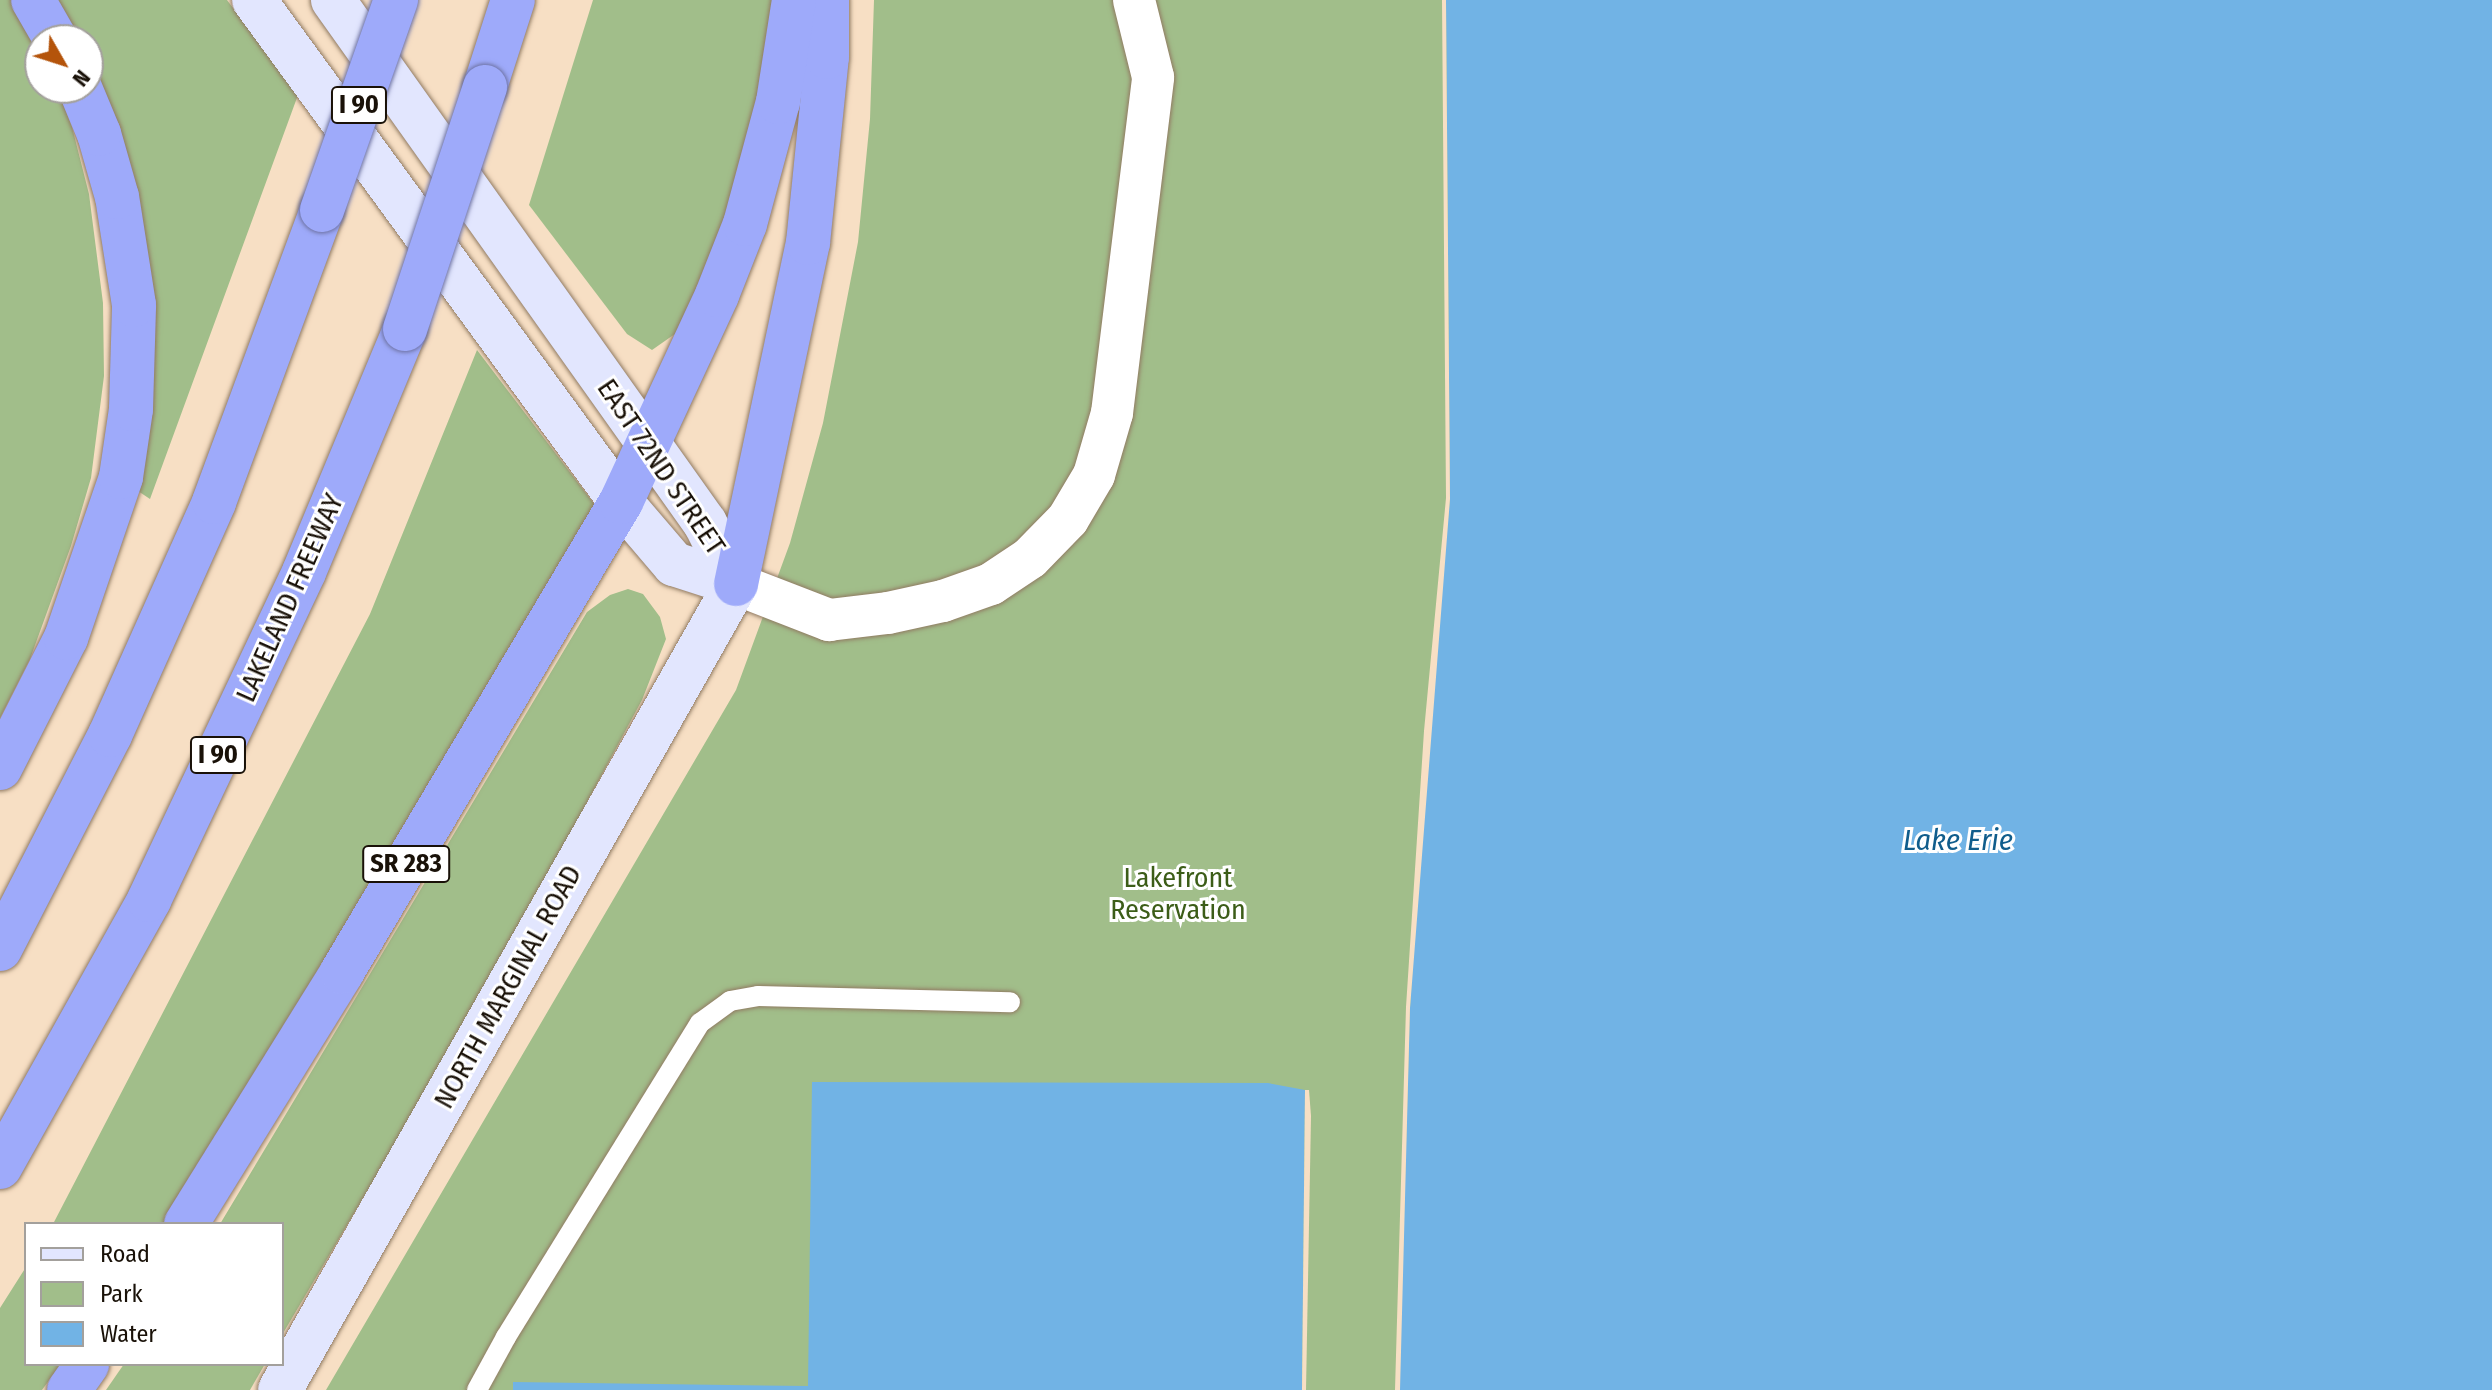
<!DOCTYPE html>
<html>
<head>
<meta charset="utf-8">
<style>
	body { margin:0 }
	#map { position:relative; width:2492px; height:1390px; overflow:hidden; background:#f7dfc4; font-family:"Fira Sans Condensed",sans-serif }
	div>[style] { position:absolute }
	.green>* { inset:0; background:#a1be8a }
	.water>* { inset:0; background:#71b3e5 }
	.pier>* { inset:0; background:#f7dfc4 }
	.roads { filter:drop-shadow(0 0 2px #917b63) drop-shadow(0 0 2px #917b63) }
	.lane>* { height:20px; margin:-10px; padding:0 10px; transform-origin:10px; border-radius:10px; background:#fff }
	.street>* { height:42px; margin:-21px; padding:0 21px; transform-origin:21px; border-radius:21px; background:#fff }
	.secondary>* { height:44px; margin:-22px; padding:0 22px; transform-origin:22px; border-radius:22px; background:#e2e6fe }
	.highway>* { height:44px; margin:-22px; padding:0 22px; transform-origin:22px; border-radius:22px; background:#9eaafa }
	.bridges { filter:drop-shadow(0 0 2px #6f74a5) drop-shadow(0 0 2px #6f74a5) }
	.highway-bridge>* { height:44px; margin:-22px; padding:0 22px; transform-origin:22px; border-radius:22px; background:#9eaafa }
	span { translate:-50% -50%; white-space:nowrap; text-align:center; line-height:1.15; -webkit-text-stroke:6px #fff; paint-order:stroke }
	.shield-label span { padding:2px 6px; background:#fff; border:2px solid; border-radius:6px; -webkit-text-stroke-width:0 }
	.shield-label { font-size:26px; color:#191108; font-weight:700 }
	.street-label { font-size:28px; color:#191108 }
	.park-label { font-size:28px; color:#3c5d18 }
	.water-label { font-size:30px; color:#105d8c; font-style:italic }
	.legend { position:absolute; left:24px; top:1222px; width:260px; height:144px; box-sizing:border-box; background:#fff; border:2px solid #a3a09c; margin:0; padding:10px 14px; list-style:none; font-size:24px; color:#191108 }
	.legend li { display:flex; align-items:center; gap:16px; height:40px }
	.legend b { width:40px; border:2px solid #a3a09c }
	.north { position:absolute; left:24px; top:24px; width:80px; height:80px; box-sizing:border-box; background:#fff; border:2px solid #a3a09c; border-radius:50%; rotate:129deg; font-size:22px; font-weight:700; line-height:32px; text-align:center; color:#191108 }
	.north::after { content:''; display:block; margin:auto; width:28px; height:36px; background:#b4540b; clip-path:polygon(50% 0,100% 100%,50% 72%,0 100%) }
</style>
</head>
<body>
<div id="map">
	<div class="green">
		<div style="clip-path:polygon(0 0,12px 0,40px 43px,40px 88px,57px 88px,72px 127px,89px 194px,103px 303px,104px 376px,91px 478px,71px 546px,30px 659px,0 718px)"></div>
		<div style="clip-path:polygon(50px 0,227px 0,298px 95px,150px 499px,135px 489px,88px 79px,88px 40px,70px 40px)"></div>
		<div style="clip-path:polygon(593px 0,776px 0,749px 166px,682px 329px,652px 350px,627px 334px,529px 205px)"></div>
		<div style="clip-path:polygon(874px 0,1691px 0,1652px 1390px,326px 1390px,736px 690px,790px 543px,823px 423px,858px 242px,870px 119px)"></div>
		<div style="clip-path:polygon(477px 350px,601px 513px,165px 1224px,53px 1224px,370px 614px)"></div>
		<div style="clip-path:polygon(628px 589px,643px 594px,660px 617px,666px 639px,642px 700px,485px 992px,282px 1335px,282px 1224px,220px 1224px,587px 612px,610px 595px)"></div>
		<div style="clip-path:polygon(26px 1267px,26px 1364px,61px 1364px,42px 1390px,0 1390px,0 1308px)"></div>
		<div style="clip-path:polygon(124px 1364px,265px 1364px,250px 1390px,106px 1390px)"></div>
	</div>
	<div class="water">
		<div style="clip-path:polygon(1446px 0,2492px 0,2492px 1390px,1399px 1390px,1410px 1008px,1428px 731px,1450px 499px)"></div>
		<div style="clip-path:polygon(812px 1082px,1268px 1083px,1305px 1090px,1302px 1390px,513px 1390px,513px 1382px,808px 1386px)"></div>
	</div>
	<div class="pier">
		<div style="clip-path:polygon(1442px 0,1446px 0,1450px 499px,1410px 1008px,1400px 1390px,1395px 1390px,1406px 1007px,1424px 731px,1446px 498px)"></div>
		<div style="clip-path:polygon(1305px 1090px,1309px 1090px,1311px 1116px,1306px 1390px,1302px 1390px)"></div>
	</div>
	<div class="roads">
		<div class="lane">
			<div style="left:477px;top:1390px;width:60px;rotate:-61.3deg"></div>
			<div style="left:506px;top:1337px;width:369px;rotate:-58.3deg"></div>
			<div style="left:700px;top:1023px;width:37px;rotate:-36deg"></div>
			<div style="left:730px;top:1001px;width:28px;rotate:-10deg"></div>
			<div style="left:758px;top:996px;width:252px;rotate:1.4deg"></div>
		</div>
		<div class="street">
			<div style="left:736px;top:584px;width:100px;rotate:21.2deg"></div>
			<div style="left:829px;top:620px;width:59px;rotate:-6.8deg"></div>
			<div style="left:888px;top:613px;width:56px;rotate:-12.3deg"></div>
			<div style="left:943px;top:601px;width:51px;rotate:-19.5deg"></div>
			<div style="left:991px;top:584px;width:47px;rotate:-33.7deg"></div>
			<div style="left:1030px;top:558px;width:54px;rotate:-45.7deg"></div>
			<div style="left:1068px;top:519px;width:51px;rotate:-59.4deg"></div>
			<div style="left:1094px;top:475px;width:65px;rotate:-73.8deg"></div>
			<div style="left:1112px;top:413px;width:338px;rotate:-83deg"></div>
			<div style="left:1153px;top:77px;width:79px;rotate:-103.9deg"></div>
		</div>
		<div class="secondary">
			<div style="left:254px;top:0;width:622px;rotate:53.83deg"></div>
			<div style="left:621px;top:502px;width:82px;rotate:49.5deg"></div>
			<div style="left:674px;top:564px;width:65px;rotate:17.9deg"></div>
			<div style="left:333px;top:0;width:642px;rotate:54.58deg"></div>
			<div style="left:705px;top:523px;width:68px;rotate:63.1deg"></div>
			<div style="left:280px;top:1390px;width:926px;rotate:-60.5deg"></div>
		</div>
		<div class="highway">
			<div style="left:33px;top:0;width:46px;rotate:60.1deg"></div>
			<div style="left:485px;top:87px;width:91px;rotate:-72.2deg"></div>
			<div style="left:736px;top:584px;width:349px;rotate:-78.1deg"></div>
			<div style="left:808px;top:243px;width:187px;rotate:-84.2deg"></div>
			<div style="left:827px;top:57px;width:57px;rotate:-90deg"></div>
			<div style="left:0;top:768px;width:146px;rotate:-63.1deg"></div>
			<div style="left:66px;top:638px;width:170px;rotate:-71.1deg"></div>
			<div style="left:121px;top:477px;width:69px;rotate:-81.6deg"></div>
			<div style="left:131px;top:409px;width:104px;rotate:-88.3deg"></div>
			<div style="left:134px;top:305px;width:109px;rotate:-98.9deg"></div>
			<div style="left:117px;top:197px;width:66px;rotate:-105.9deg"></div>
			<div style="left:99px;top:134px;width:50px;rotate:-112.4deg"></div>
			<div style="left:0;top:949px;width:241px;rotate:-62.8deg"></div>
			<div style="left:110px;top:735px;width:255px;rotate:-65.9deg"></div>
			<div style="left:214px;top:502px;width:311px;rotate:-69.7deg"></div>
			<div style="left:0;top:1167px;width:306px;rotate:-60.8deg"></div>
			<div style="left:149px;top:900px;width:363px;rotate:-64.7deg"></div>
			<div style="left:304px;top:572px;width:263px;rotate:-67.4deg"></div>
			<div style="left:186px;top:1224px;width:296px;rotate:-58.2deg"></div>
			<div style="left:342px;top:972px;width:547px;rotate:-59.31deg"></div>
			<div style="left:621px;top:502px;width:228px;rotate:-65.1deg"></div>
			<div style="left:717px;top:295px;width:76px;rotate:-68.5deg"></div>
			<div style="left:745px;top:224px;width:126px;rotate:-74.9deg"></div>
			<div style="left:778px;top:102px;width:103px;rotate:-81.1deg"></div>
			<div style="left:69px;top:1390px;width:32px;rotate:-55deg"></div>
		</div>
	</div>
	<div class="bridges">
		<div class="highway-bridge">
			<div style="left:322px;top:210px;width:223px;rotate:-70.6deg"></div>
			<div style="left:405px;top:329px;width:255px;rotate:-71.7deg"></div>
		</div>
	</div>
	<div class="shield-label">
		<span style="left:359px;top:105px">I 90</span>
		<span style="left:218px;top:755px">I 90</span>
		<span style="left:406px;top:864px">SR 283</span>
	</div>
	<div class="street-label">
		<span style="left:661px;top:467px;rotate:56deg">EAST 72ND STREET</span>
		<span style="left:290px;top:598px;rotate:-66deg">LAKELAND FREEWAY</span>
		<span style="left:508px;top:987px;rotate:-61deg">NORTH MARGINAL ROAD</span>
	</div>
	<div class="park-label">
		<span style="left:1178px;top:894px">Lakefront<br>Reservation</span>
	</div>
	<div class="water-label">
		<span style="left:1958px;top:840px">Lake Erie</span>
	</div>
	<ul class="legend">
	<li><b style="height:10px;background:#e2e6fe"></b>Road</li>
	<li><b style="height:22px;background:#a1be8a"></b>Park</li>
	<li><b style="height:22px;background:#71b3e5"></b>Water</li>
	</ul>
	<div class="north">N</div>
</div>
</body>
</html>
